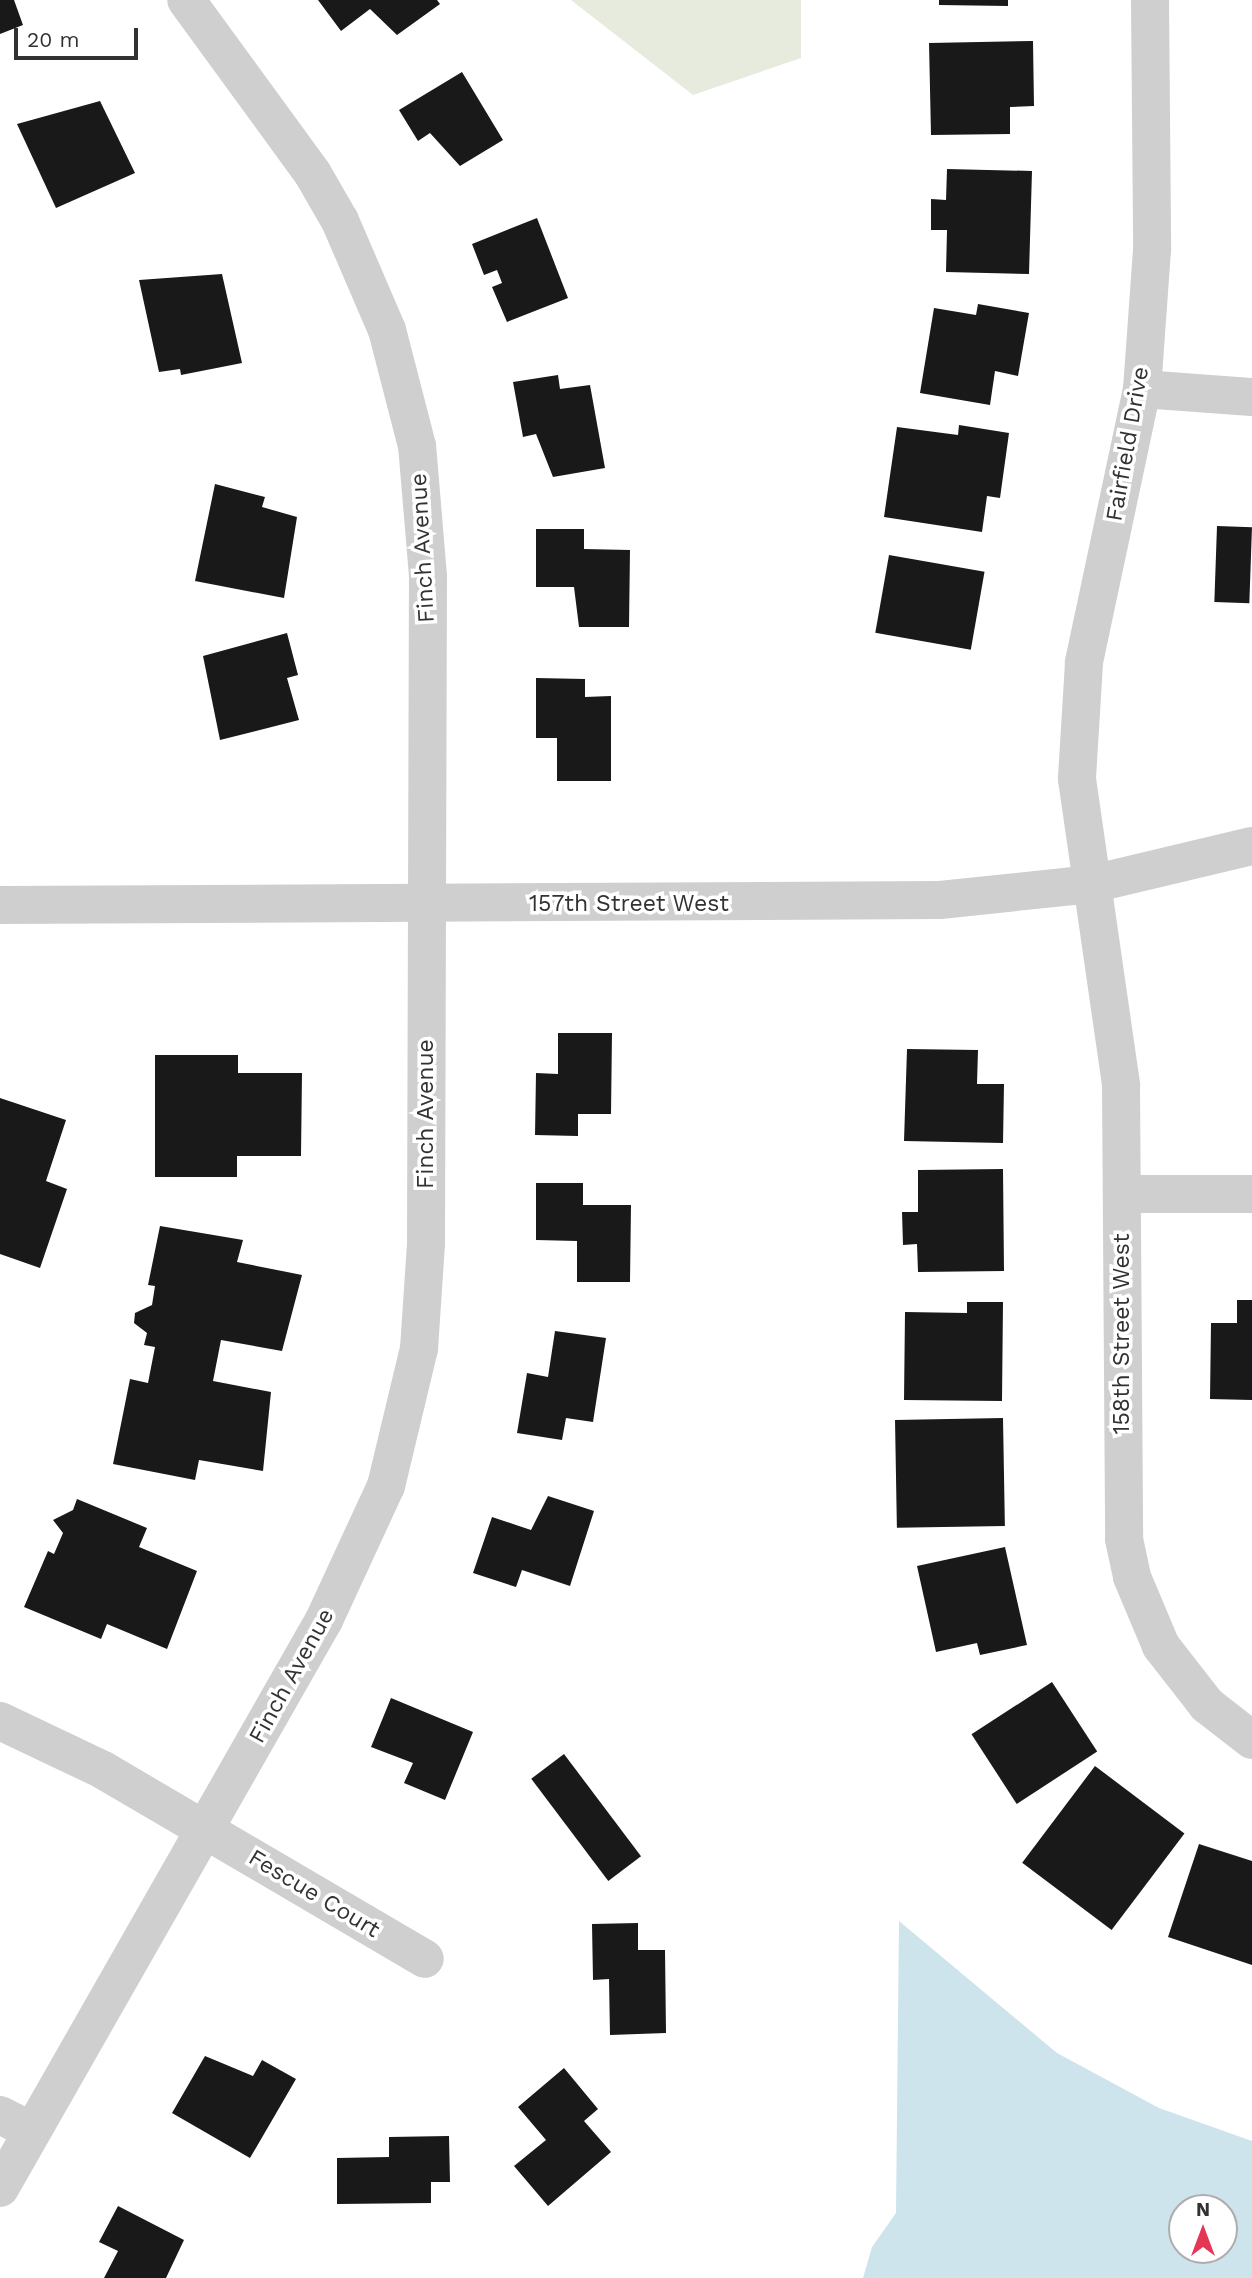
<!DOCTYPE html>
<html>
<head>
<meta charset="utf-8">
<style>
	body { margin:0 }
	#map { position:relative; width:1252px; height:2278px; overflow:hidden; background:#fff; font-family:"Work Sans",sans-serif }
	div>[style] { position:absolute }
	.green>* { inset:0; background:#e6ebdd }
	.water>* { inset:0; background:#cde4ed }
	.building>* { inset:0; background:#191919; transform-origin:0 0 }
	.minor>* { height:38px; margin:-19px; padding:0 19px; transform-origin:19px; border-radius:19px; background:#cfcfcf }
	span { translate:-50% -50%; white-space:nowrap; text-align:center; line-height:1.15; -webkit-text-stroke:7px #fff; paint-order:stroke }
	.street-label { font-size:23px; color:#323232 }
	.north { position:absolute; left:1168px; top:2194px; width:70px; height:70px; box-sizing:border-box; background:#fff; border:2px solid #adadad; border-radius:50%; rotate:0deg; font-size:19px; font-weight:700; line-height:28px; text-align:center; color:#323232 }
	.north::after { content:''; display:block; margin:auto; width:24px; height:32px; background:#e63656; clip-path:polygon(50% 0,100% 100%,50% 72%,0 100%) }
	.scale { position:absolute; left:14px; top:28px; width:124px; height:32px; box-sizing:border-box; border:4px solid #323232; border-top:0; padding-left:9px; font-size:21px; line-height:24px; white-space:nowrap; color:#323232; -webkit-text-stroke:5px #fff; paint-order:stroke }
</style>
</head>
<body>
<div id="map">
	<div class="green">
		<div style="clip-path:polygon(571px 0,801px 0,801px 58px,693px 95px)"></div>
	</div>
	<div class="water">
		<div style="clip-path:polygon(evenodd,899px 1921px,1057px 2053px,1159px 2108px,1252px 2141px,1252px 2278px,863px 2278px,872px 2247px,896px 2213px,899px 1921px,1182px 2208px,1224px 2208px,1224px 2250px,1182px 2250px,1182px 2208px)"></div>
	</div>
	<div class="building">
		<div style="clip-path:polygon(0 0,14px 0,23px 25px,0 34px)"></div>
		<div style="clip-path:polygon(318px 0,437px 0,440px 4px,397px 35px,370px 9px,341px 31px)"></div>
		<div style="clip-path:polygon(939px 0,1008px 0,1008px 6px,939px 5px)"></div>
		<div style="clip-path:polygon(1033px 41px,1034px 106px,1010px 107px,1010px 134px,931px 135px,929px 43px)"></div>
		<div style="clip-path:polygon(462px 72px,503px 140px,460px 166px,430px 133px,418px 141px,399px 110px)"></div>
		<div style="clip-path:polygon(100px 101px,135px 173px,56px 208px,17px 124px)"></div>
		<div style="clip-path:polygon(947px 169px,1032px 171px,1029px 274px,946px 272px,947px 230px,931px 230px,931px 199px,946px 200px)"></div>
		<div style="clip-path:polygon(537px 218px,568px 298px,507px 322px,492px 287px,502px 283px,497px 270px,484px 275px,472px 244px)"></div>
		<div style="clip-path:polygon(222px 274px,242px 363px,181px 375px,180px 369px,159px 372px,139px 280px)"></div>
		<div style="clip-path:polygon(978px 304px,1029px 313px,1018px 376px,995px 371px,990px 405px,920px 393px,934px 308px,976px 315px)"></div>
		<div style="clip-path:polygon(558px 375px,560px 389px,590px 385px,605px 468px,553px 477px,536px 434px,523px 437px,513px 382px)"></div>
		<div style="clip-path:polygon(959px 425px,1009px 433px,1000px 498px,987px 496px,982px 532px,884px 517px,897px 427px,958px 435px)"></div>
		<div style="clip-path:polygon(215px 484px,265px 497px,262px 507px,297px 517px,284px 598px,195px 581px)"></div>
		<div style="left:1217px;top:526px;width:35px;height:76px;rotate:2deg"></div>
		<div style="clip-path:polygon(536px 529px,584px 529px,584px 549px,630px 550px,629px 627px,579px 627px,574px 587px,536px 587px)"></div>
		<div style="left:889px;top:555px;width:97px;height:79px;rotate:10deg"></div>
		<div style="clip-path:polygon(287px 633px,298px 675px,287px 678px,299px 720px,220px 740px,203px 656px)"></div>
		<div style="clip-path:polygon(536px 678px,585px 679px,585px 697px,611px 696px,611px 781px,557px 781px,557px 738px,536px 738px)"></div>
		<div style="clip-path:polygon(558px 1033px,612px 1033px,611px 1114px,578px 1114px,578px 1136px,535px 1135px,536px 1073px,558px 1074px)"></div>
		<div style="clip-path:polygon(907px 1049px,978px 1050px,977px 1084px,1004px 1084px,1003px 1143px,904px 1141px)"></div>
		<div style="clip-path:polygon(155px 1055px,238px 1055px,238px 1073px,302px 1073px,301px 1156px,237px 1156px,237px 1177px,155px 1177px)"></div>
		<div style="clip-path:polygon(0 1098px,66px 1120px,46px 1181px,67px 1189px,40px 1268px,0 1254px)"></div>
		<div style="clip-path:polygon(1003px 1169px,1004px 1271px,918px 1272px,917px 1244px,903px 1245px,902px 1212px,918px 1212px,918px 1170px)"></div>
		<div style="clip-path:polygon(536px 1183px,583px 1183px,583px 1205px,631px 1205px,630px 1282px,577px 1282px,577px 1241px,536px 1240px)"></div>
		<div style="clip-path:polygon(160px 1226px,243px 1240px,237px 1262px,302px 1275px,282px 1351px,221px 1340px,213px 1381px,271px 1392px,263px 1471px,199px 1460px,195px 1480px,113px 1464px,130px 1379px,148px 1383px,155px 1347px,144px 1345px,147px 1333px,134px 1323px,135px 1313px,152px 1305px,155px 1286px,148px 1285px)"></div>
		<div style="clip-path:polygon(1237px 1300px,1252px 1300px,1252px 1400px,1210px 1399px,1211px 1323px,1237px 1323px)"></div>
		<div style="clip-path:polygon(967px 1302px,1003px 1302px,1002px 1401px,904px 1400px,905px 1312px,967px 1313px)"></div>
		<div style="clip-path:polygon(555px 1331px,606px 1338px,593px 1422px,566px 1418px,562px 1440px,517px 1433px,527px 1373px,548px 1377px)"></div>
		<div style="left:1003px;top:1418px;width:108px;height:108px;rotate:89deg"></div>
		<div style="clip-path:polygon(548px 1496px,594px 1511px,570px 1586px,522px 1570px,516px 1587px,473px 1573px,492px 1517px,531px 1530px)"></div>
		<div style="clip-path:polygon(77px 1499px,147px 1528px,139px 1547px,197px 1571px,167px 1649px,107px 1624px,101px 1639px,24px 1607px,48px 1551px,54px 1554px,63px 1533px,53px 1520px,73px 1510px)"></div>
		<div style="clip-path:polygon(1005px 1547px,1027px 1645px,980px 1655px,977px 1643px,936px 1652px,917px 1566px)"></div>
		<div style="left:1052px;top:1682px;width:83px;height:96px;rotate:57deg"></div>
		<div style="clip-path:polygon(391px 1698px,473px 1732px,445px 1800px,404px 1783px,413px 1763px,371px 1747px)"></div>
		<div style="left:564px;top:1754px;width:128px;height:41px;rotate:53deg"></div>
		<div style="left:1095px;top:1766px;width:112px;height:121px;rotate:37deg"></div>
		<div style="clip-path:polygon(1199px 1844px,1252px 1861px,1252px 1965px,1168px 1937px)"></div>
		<div style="clip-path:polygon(638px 1923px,638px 1950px,665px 1950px,666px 2033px,610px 2035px,609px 1979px,593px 1980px,592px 1924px)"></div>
		<div style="clip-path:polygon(205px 2056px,253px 2076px,262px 2060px,296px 2079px,250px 2158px,172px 2113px)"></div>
		<div style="clip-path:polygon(564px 2068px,598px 2109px,584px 2121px,611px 2152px,548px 2206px,514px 2166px,546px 2140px,518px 2107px)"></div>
		<div style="clip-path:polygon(449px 2136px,450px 2182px,431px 2182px,431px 2203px,337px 2204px,337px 2158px,389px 2157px,389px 2137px)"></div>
		<div style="clip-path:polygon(118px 2206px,184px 2240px,166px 2278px,104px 2278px,118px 2251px,99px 2242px)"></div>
	</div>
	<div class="minor">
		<div style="left:1150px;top:0;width:250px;rotate:89.5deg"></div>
		<div style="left:1152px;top:250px;width:139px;rotate:94.1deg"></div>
		<div style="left:1142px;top:389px;width:280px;rotate:102deg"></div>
		<div style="left:1084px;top:663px;width:116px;rotate:93.5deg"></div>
		<div style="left:1077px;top:779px;width:310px;rotate:81.8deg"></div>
		<div style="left:1121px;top:1086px;width:453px;rotate:89.6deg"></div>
		<div style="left:1124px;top:1539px;width:39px;rotate:78deg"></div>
		<div style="left:1132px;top:1577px;width:75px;rotate:67.2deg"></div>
		<div style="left:1161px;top:1646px;width:75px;rotate:52.1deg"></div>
		<div style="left:1207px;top:1705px;width:57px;rotate:37.9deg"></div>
		<div style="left:1142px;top:389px;width:110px;rotate:4.2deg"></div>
		<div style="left:0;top:905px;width:940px;rotate:-0.3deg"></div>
		<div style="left:940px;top:900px;width:153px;rotate:-6deg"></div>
		<div style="left:1092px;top:884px;width:164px;rotate:-13.4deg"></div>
		<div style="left:1122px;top:1194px;width:130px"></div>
		<div style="left:0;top:1721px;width:114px;rotate:25.4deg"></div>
		<div style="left:103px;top:1770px;width:373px;rotate:30.4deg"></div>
		<div style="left:0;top:2115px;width:33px;rotate:27deg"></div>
		<div style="left:0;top:2188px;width:654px;rotate:-60.3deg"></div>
		<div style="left:324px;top:1620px;width:148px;rotate:-65.2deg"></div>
		<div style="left:386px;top:1486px;width:141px;rotate:-76.5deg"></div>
		<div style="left:419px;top:1349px;width:106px;rotate:-86.2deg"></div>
		<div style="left:426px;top:1243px;width:667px;rotate:-89.83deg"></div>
		<div style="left:428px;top:576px;width:130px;rotate:-94.8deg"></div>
		<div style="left:417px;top:446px;width:120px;rotate:-104.5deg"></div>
		<div style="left:387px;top:330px;width:119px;rotate:-113.3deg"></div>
		<div style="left:340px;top:221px;width:54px;rotate:-119.9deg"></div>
		<div style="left:313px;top:174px;width:215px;rotate:-126.1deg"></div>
	</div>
	<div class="street-label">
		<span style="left:1128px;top:444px;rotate:-80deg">Fairfield Drive</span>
		<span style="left:423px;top:548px;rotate:-93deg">Finch Avenue</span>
		<span style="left:629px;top:904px">157th Street West</span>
		<span style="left:426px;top:1114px;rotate:-90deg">Finch Avenue</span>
		<span style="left:1122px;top:1334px;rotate:-90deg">158th Street West</span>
		<span style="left:292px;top:1676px;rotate:-61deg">Finch Avenue</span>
		<span style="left:314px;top:1894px;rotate:31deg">Fescue Court</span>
	</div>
	<div class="north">N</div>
	<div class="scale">20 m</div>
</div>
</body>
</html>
